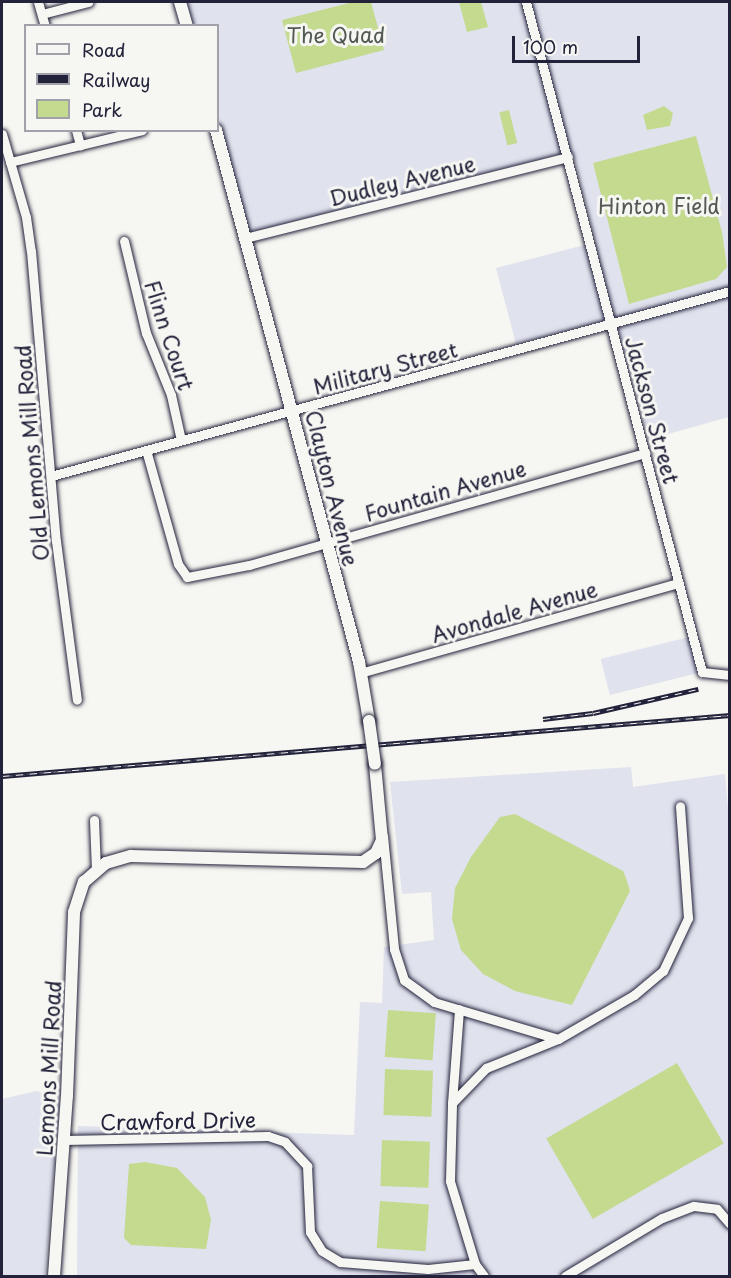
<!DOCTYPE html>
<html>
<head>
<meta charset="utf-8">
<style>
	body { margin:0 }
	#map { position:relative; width:731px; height:1278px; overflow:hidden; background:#f6f6f2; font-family:"Playpen Sans",sans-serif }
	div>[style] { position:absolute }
	.built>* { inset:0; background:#e0e2ee; transform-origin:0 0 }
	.green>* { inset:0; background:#c4da8f; transform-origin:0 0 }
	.roads { filter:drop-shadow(0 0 2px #22223b) drop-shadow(0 0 2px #22223b) }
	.minor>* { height:9px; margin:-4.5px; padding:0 4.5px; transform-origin:4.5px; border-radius:4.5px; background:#f6f6f2 }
	.tertiary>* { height:12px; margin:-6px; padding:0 6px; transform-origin:6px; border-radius:6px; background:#f6f6f2 }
	.rail>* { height:4.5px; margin-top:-2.25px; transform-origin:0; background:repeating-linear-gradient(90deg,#f6f6f2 0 7px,#22223b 0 14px); box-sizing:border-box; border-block:2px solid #22223b }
	.bridges { filter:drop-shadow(0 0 2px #22223b) drop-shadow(0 0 2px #22223b) }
	.tertiary-bridge>* { height:12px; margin:-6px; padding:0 6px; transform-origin:6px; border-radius:6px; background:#f6f6f2 }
	span { translate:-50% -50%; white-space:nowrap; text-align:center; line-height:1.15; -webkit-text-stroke:6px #f6f6f2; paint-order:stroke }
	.park-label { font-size:21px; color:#535954 }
	.street-label { font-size:21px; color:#22223b }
	.frame { position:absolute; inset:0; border:3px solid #22223b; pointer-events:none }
	.legend { position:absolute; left:24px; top:24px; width:195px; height:108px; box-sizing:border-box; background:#f6f6f2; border:2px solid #a1a1a9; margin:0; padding:8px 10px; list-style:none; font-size:18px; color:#22223b }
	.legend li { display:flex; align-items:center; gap:12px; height:30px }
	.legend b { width:30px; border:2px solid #a1a1a9 }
	.scale { position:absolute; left:512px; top:36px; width:128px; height:27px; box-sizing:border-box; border:3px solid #22223b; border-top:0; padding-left:8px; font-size:18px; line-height:21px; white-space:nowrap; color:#22223b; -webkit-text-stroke:4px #f6f6f2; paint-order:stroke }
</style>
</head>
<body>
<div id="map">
	<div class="built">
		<div style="clip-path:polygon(184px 2px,729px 2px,729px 417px,650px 439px,614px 318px,516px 344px,496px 268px,596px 242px,573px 153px,249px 235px,218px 122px,218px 26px,191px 25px)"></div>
		<div style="left:693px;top:636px;width:37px;height:95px;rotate:76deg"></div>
		<div style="clip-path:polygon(631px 767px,633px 787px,725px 774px,730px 832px,729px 1276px,77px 1276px,78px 1126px,354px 1135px,360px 1002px,382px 1003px,384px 947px,434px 940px,431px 892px,402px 894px,390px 782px)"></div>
		<div style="clip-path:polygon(36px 1091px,60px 1099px,45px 1276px,2px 1276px,2px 1099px)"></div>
	</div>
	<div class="green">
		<div style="clip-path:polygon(353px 2px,371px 2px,384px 50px,296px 73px,282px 20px)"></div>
		<div style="clip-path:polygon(459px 2px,481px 2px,488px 27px,467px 32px)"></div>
		<div style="clip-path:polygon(664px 106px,673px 113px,670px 126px,647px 130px,643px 115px)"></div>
		<div style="left:509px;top:110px;width:34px;height:10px;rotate:76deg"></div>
		<div style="clip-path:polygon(696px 136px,722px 232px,727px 267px,716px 279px,629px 304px,593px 163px)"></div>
		<div style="clip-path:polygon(515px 814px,623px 871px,626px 878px,630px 891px,572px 1005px,515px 991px,483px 974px,461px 950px,452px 919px,455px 888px,471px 857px,500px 817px)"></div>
		<div style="left:388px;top:1010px;width:48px;height:47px;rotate:4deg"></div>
		<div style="left:677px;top:1063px;width:93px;height:151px;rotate:60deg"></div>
		<div style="left:385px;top:1069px;width:48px;height:46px;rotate:2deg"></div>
		<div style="left:382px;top:1140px;width:48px;height:46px;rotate:2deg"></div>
		<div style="clip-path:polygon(145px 1162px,177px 1168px,205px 1197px,211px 1220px,206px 1249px,131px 1245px,124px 1238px,129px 1164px)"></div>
		<div style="left:380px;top:1201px;width:49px;height:47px;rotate:4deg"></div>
	</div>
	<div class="roads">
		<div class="minor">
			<div style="left:38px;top:2px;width:25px;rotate:74deg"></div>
			<div style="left:526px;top:2px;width:693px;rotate:75.28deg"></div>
			<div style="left:702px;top:672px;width:28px;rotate:6deg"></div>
			<div style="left:42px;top:14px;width:48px;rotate:-14.6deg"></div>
			<div style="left:76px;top:130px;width:16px;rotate:75deg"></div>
			<div style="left:2px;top:134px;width:86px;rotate:73.9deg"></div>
			<div style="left:26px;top:217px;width:34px;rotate:82deg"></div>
			<div style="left:31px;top:251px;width:291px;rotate:85.1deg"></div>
			<div style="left:56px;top:541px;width:160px;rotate:82.5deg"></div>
			<div style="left:10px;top:162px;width:136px;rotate:-13.6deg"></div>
			<div style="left:245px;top:238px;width:333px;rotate:-14.1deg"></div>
			<div style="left:124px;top:241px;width:95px;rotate:76.6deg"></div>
			<div style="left:146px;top:333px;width:67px;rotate:68deg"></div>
			<div style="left:171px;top:395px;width:46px;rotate:77.5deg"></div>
			<div style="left:146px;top:450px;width:118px;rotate:74.3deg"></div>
			<div style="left:178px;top:564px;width:16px;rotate:55deg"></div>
			<div style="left:187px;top:577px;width:63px;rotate:-11deg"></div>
			<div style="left:249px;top:565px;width:412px;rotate:-15.8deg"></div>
			<div style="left:51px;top:476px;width:704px;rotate:-15.24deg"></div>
			<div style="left:360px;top:673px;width:330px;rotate:-15.8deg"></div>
			<div style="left:94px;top:820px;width:49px;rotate:87.7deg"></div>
			<div style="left:383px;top:836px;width:114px;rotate:84.4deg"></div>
			<div style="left:394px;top:949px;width:33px;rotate:72deg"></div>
			<div style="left:404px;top:980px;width:37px;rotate:36deg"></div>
			<div style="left:434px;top:1002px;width:129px;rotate:16.6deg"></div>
			<div style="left:452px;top:1103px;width:94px;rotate:-85.7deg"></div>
			<div style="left:64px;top:1140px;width:204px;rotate:-1.1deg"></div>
			<div style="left:268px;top:1136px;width:18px;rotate:19deg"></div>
			<div style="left:285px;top:1142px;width:33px;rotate:47deg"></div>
			<div style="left:307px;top:1166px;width:66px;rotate:87.4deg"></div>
			<div style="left:310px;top:1232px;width:22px;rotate:58deg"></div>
			<div style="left:322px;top:1251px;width:21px;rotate:31deg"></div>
			<div style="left:340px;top:1262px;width:88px;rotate:4.5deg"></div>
			<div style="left:428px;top:1269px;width:47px;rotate:-6.1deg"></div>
			<div style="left:484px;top:1276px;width:15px;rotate:-127deg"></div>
			<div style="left:475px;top:1264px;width:87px;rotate:-106.8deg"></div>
			<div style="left:450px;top:1181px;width:78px;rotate:-88.5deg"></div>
			<div style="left:452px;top:1103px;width:49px;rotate:-45.8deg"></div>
			<div style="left:486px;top:1068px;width:78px;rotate:-21.9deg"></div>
			<div style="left:558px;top:1039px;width:88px;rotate:-30.1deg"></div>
			<div style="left:634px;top:995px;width:38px;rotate:-40deg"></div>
			<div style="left:663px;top:971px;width:59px;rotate:-64.7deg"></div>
			<div style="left:688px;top:918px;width:112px;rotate:-94.1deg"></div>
			<div style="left:565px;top:1276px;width:113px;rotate:-30.9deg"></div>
			<div style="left:662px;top:1218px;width:34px;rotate:-21deg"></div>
			<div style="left:694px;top:1206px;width:23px;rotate:7deg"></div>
			<div style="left:717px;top:1209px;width:20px;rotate:49deg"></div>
		</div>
		<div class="tertiary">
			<div style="left:180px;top:2px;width:25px;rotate:74deg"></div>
			<div style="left:216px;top:130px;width:551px;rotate:74.95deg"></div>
			<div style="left:359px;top:662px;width:60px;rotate:80.4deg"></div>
			<div style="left:54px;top:1276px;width:180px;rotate:-85.9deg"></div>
			<div style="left:67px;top:1096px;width:184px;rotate:-87.8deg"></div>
			<div style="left:74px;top:912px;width:32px;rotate:-72deg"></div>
			<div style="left:84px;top:882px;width:29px;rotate:-41deg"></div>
			<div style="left:106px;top:863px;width:26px;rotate:-16deg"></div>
			<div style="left:131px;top:856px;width:232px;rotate:1.5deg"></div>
			<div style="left:363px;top:862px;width:16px;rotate:-35deg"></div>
			<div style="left:376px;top:853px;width:14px;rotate:-65deg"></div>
			<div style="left:382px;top:840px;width:76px;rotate:-95.3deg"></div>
		</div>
	</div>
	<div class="rail">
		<div style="left:543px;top:719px;width:50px;rotate:-6.8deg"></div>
		<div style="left:593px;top:713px;width:108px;rotate:-12.9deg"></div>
		<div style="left:2px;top:776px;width:731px;rotate:-4.79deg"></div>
	</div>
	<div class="bridges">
		<div class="tertiary-bridge">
			<div style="left:369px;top:721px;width:43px;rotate:82.1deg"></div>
		</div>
	</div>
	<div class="park-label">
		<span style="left:336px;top:34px">The Quad</span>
		<span style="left:659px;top:205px">Hinton Field</span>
	</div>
	<div class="street-label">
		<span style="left:402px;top:180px;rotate:-14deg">Dudley Avenue</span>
		<span style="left:170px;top:335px;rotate:72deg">Flinn Court</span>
		<span style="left:385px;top:367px;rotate:-15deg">Military Street</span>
		<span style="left:653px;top:410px;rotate:75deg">Jackson Street</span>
		<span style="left:31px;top:453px;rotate:-95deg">Old Lemons Mill Road</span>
		<span style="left:333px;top:488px;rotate:76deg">Clayton Avenue</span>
		<span style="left:445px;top:490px;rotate:-16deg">Fountain Avenue</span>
		<span style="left:514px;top:611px;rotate:-16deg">Avondale Avenue</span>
		<span style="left:48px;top:1068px;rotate:-87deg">Lemons Mill Road</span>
		<span style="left:178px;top:1120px;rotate:-1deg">Crawford Drive</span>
	</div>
	<div class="frame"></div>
	<ul class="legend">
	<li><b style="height:8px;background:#f6f6f2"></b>Road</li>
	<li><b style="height:8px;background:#22223b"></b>Railway</li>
	<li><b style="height:16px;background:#c4da8f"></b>Park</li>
	</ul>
	<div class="scale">100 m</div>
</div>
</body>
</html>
